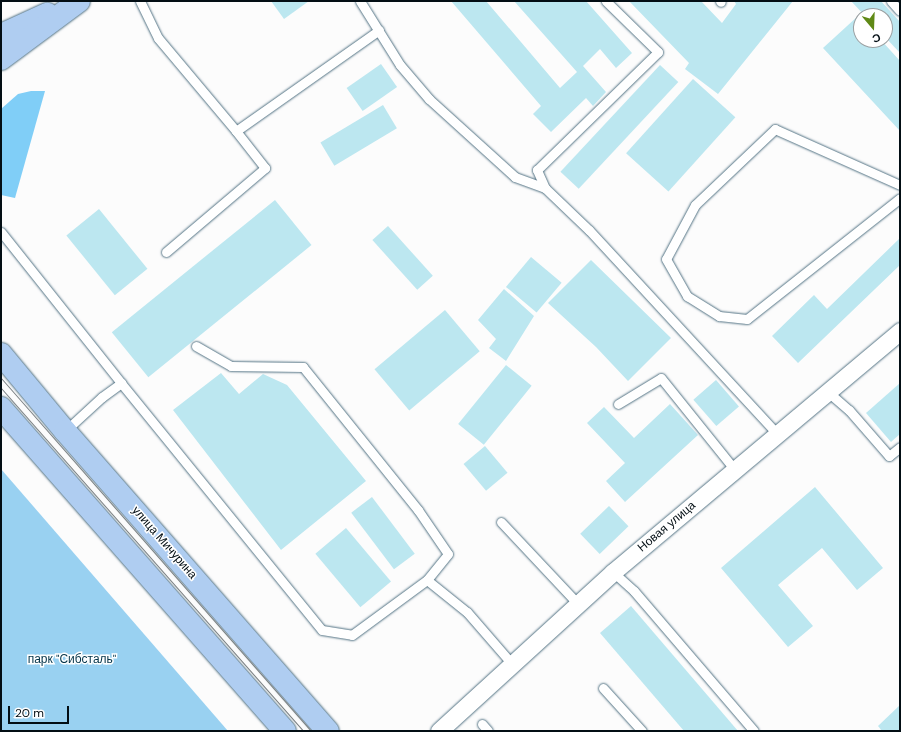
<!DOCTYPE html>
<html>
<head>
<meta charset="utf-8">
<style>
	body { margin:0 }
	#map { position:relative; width:901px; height:732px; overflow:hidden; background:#fcfcfc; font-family:"DM Sans",sans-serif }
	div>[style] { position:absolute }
	.green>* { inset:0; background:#99d1f1 }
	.forest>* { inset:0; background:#80cef7 }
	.building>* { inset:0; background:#bce7f0; transform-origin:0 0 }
	.roads { filter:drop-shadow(0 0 1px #547485) drop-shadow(0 0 1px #547485) }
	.lane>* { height:9px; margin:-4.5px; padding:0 4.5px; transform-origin:4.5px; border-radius:4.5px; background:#fff }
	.street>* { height:17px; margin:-8.5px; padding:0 8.5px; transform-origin:8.5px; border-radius:8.5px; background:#fff }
	.primary>* { height:22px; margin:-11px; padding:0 11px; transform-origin:11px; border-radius:11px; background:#afcdf1 }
	.tram>* { height:1px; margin:-0.5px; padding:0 0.5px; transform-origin:0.5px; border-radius:0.5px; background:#797f82 }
	span { translate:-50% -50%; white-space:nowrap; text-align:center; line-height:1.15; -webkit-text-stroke:3px #fff; paint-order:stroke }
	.street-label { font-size:12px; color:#030e14 }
	.park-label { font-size:12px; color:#05354a }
	.frame { position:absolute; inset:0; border:2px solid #030e14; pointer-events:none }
	.north { position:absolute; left:853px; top:8px; width:40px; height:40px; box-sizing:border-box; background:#fff; border:1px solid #9a9fa1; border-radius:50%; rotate:161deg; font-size:11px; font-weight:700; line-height:16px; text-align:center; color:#030e14 }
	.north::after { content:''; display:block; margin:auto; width:14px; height:18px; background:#5f8916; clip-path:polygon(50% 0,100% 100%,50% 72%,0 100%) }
	.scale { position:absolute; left:8px; top:706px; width:61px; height:18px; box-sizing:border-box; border:2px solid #030e14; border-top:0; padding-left:5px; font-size:12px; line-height:14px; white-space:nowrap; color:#030e14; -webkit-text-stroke:3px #fff; paint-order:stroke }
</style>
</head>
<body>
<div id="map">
	<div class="green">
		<div style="clip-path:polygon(1px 469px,228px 731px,1px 731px)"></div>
	</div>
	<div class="forest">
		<div style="clip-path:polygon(31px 91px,45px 91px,15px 198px,1px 195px,1px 109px,18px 94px)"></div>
	</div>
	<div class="building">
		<div style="clip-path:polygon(271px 1px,309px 1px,284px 19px)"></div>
		<div style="clip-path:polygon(451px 1px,486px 1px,560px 88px,577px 72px,514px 1px,586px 1px,632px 53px,616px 68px,600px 49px,583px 66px,606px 92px,593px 106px,586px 98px,551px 132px,533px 114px,541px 106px)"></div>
		<div style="clip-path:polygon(629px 1px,701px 1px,722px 23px,736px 4px,734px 1px,793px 1px,718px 94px,685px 69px,689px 63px)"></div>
		<div style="clip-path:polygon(851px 1px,881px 1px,900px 22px,900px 53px,885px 37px,885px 16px,865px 16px)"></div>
		<div style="clip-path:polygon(858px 16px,861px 19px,861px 40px,881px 40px,900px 61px,900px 131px,823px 48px)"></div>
		<div style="left:381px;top:64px;width:28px;height:42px;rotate:55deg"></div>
		<div style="left:660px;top:65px;width:25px;height:146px;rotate:43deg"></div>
		<div style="left:693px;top:79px;width:57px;height:100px;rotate:42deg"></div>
		<div style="left:383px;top:105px;width:27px;height:73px;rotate:59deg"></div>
		<div style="left:275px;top:200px;width:58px;height:210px;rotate:51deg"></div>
		<div style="left:99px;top:209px;width:77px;height:42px;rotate:51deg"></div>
		<div style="left:388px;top:226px;width:67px;height:21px;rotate:48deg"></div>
		<div style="clip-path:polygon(900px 238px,900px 265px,798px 363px,772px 336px,814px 295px,827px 309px)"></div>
		<div style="left:531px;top:257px;width:40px;height:39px;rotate:40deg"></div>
		<div style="clip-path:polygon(591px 260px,671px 338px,628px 381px,596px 347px,548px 303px)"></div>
		<div style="clip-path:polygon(504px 289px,534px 316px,506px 361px,489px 348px,496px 339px,478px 320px)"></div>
		<div style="left:445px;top:310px;width:54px;height:92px;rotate:50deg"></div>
		<div style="left:506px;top:365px;width:33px;height:76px;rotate:39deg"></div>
		<div style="clip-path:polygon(221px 373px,239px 394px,263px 374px,287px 385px,366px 481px,281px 550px,173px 410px)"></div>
		<div style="left:716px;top:380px;width:35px;height:30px;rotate:49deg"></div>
		<div style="clip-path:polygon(900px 383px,900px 434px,891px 442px,866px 413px)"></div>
		<div style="clip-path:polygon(670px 404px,698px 435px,625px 502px,606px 481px,625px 463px,587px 423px,604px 407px,634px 438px)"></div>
		<div style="left:485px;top:446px;width:35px;height:28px;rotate:50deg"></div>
		<div style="clip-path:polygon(815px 487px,883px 568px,857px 590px,822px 548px,778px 585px,813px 626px,788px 647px,721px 568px)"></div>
		<div style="left:372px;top:497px;width:71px;height:26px;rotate:53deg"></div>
		<div style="left:609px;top:506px;width:28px;height:40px;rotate:46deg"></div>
		<div style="left:346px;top:528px;width:70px;height:40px;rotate:50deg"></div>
		<div style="clip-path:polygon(631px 606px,738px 731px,684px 731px,600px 633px)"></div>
		<div style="clip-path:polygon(900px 705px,900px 731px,882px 731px,878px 726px)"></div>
	</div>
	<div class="roads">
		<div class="lane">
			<div style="left:140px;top:1px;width:41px;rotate:64.1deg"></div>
			<div style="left:158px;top:38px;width:121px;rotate:50deg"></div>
			<div style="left:236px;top:131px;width:175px;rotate:-35.2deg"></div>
			<div style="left:360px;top:1px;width:75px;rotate:58deg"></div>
			<div style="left:400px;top:65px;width:45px;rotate:49.5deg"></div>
			<div style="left:429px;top:99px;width:116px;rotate:42.2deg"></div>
			<div style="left:515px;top:177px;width:32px;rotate:20deg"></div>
			<div style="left:545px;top:188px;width:61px;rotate:43.7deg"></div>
			<div style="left:589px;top:230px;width:277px;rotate:47.3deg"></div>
			<div style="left:720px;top:1px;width:1px;rotate:45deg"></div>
			<div style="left:891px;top:1px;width:13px;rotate:48deg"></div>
			<div style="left:900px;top:185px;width:137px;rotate:-155.9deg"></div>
			<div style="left:775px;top:129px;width:110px;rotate:136.5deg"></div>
			<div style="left:695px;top:205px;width:61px;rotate:118.2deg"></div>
			<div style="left:666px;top:259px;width:43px;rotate:60.4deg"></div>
			<div style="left:687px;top:296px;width:38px;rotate:32deg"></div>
			<div style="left:719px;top:316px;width:28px;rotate:6deg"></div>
			<div style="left:747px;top:319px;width:195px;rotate:-38.3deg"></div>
			<div style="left:545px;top:188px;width:20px;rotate:-114deg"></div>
			<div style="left:537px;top:170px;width:169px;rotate:-44.3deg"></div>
			<div style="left:658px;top:52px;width:73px;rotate:-135.6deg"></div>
			<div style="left:1px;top:232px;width:193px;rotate:51.5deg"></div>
			<div style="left:121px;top:383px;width:318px;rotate:50.9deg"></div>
			<div style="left:322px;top:630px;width:30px;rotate:9deg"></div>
			<div style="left:352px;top:635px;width:93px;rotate:-36.3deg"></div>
			<div style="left:427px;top:580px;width:51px;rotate:38.7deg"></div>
			<div style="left:467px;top:612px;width:69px;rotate:49.1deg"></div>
			<div style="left:166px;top:252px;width:130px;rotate:-40.3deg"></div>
			<div style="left:265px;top:168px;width:47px;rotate:-128.1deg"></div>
			<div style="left:196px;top:346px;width:40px;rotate:29.7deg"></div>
			<div style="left:231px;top:366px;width:72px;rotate:0.8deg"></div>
			<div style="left:303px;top:367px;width:184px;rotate:51.2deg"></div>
			<div style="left:418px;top:510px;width:53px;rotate:55.7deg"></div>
			<div style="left:448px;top:554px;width:33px;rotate:129deg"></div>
			<div style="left:828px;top:392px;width:28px;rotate:41deg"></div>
			<div style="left:849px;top:410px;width:61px;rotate:49deg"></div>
			<div style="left:889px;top:456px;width:14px;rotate:-39deg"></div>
			<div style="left:618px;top:404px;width:50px;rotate:-31.2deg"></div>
			<div style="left:661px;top:378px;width:118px;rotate:51.2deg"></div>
			<div style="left:65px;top:431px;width:50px;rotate:-42.6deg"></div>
			<div style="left:102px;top:397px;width:24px;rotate:-36deg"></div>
			<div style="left:501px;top:522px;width:111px;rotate:46.8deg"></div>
			<div style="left:613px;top:572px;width:28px;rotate:42deg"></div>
			<div style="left:634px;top:591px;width:184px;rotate:49.4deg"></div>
			<div style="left:603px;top:688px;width:58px;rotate:47.8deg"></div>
			<div style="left:482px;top:724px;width:9px;rotate:49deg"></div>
		</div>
		<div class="street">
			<div style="left:439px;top:731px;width:236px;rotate:-42.4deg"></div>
			<div style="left:613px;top:572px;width:375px;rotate:-40deg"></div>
		</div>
		<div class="primary">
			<div style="left:1px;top:35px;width:51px;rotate:-24.5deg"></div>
			<div style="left:1px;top:59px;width:97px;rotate:-36.6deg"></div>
			<div style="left:1px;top:354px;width:100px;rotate:50.3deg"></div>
			<div style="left:65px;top:431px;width:399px;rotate:48.8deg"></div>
			<div style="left:1px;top:408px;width:430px;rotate:48.7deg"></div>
		</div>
	</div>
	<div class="tram">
		<div style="left:1px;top:378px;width:470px;rotate:48.7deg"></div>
		<div style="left:1px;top:388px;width:457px;rotate:48.6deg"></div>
	</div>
	<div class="street-label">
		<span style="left:667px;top:527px;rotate:-40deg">Новая улица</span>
		<span style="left:164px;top:543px;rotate:49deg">улица Мичурина</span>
	</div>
	<div class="park-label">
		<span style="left:72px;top:660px">парк "Сибсталь"</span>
	</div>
	<div class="frame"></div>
	<div class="north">С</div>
	<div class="scale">20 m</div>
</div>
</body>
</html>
